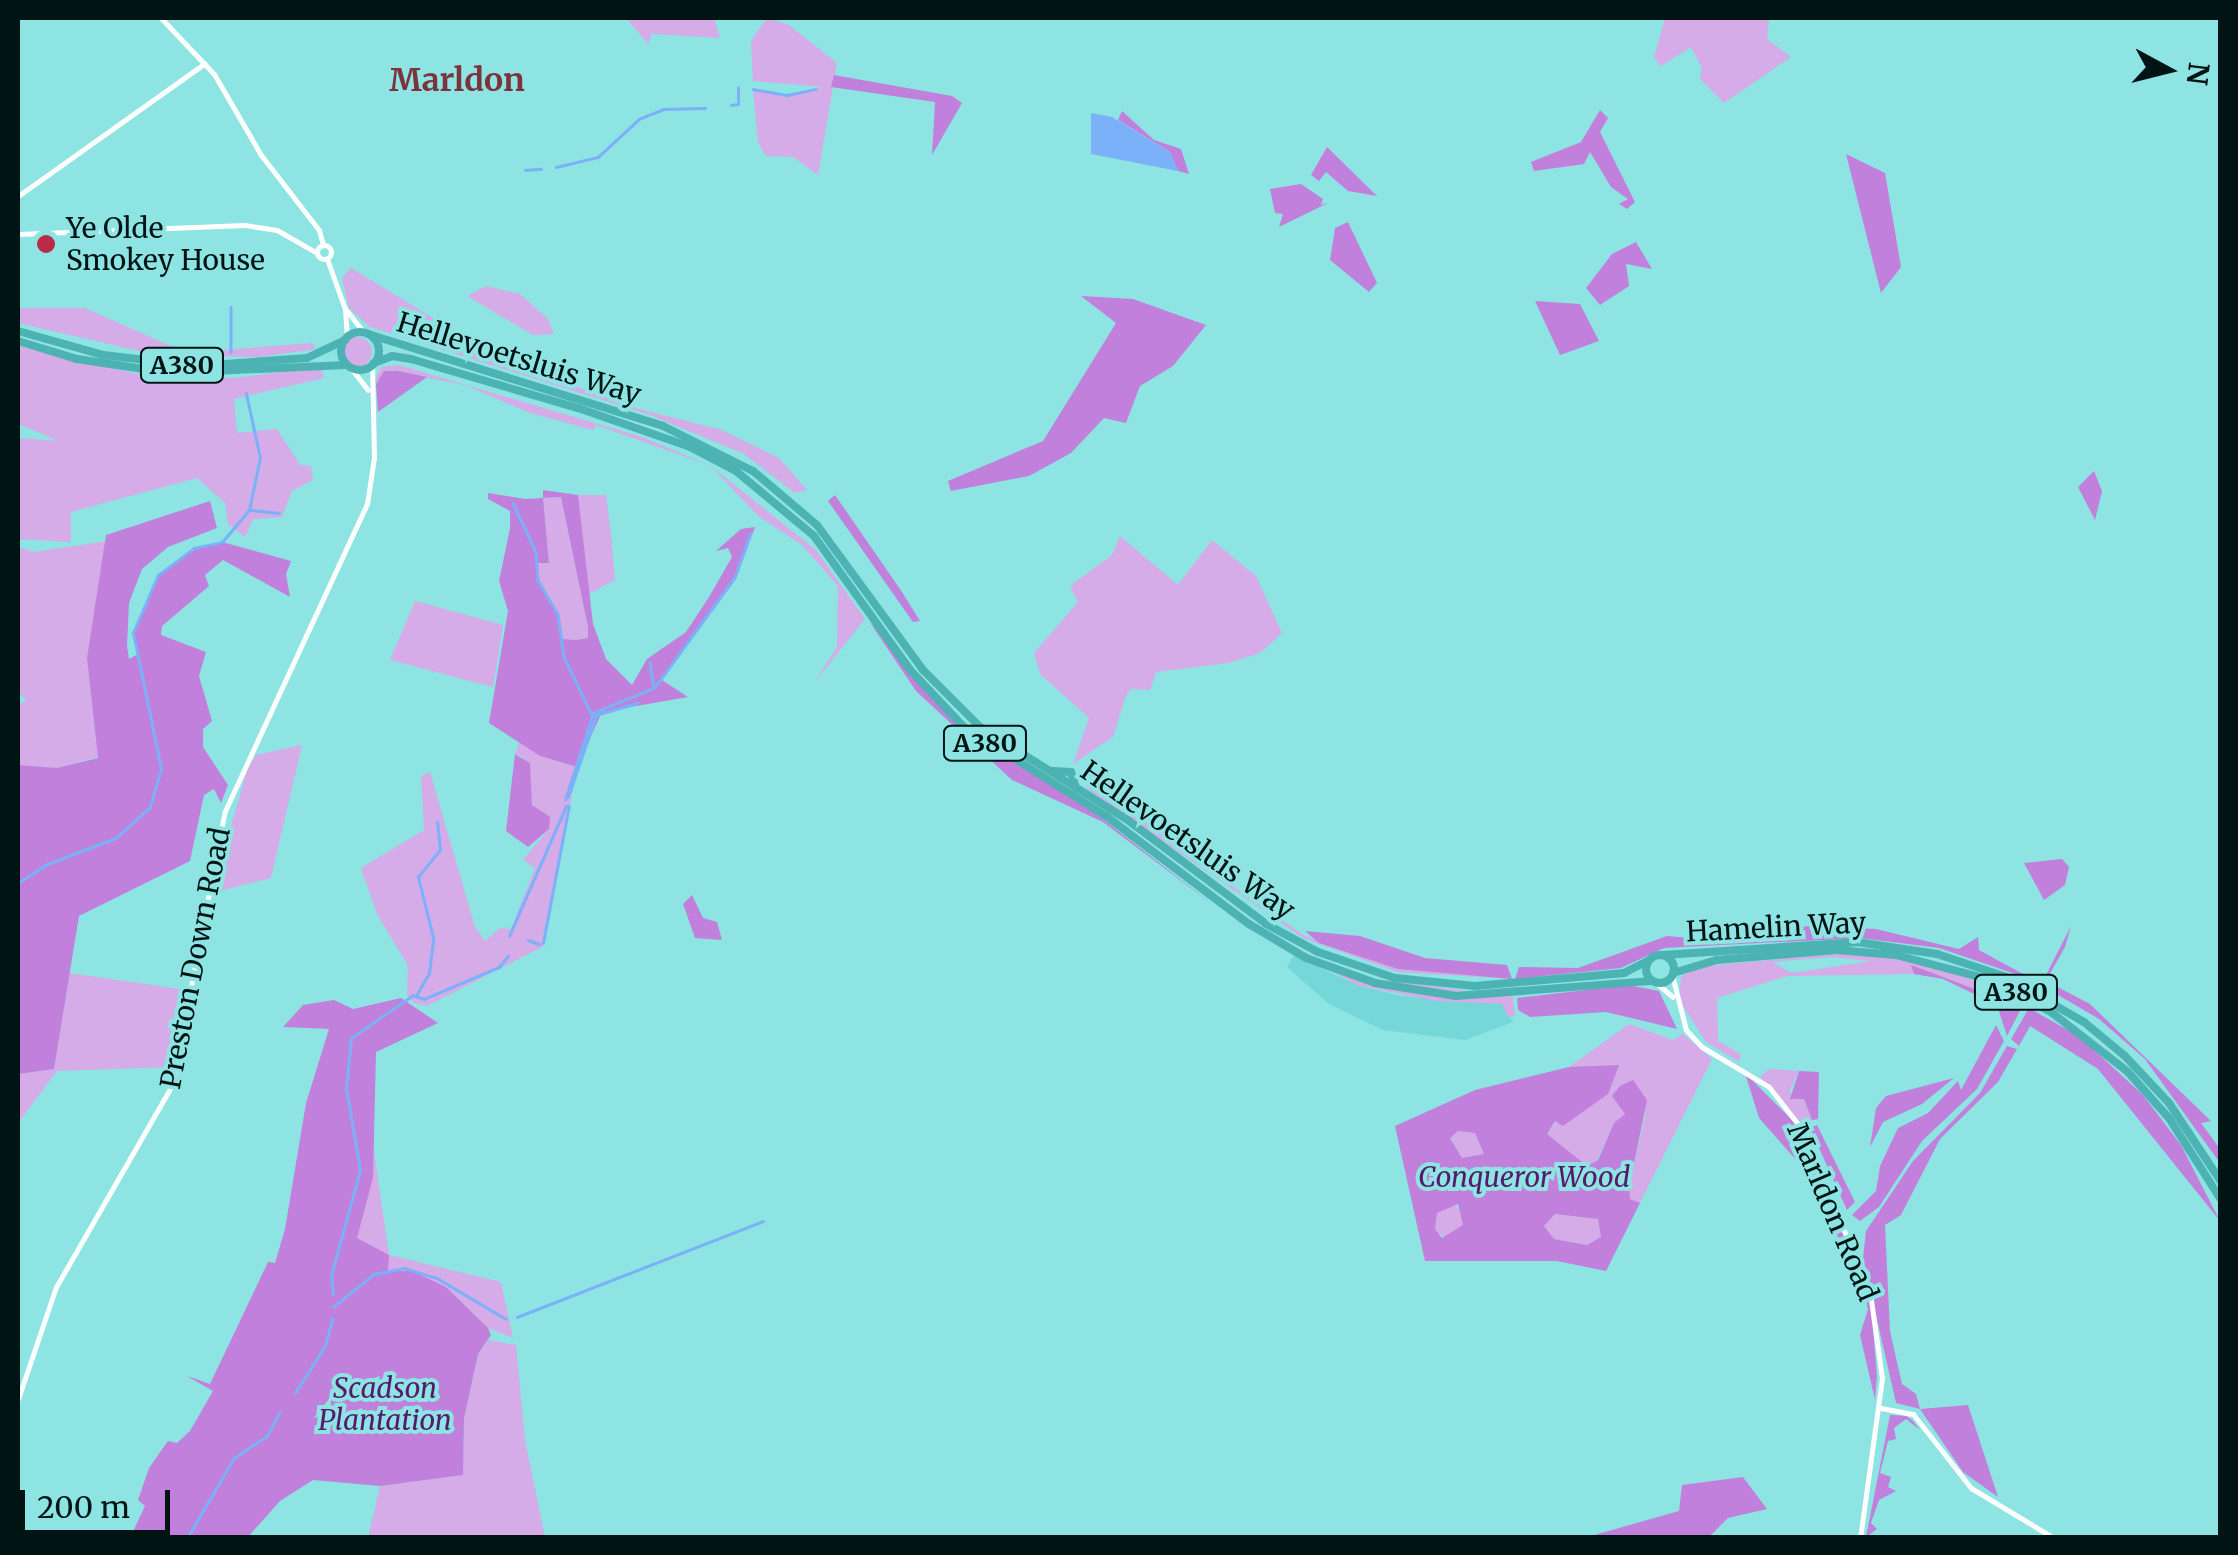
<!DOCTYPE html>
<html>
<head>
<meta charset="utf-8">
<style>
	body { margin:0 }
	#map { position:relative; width:2238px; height:1555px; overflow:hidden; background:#8de4e3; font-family:Merriweather,serif }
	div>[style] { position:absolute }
	.built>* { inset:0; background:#75d7d7 }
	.green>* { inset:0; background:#d5abe8 }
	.round { border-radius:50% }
	.forest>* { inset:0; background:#c180dc }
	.water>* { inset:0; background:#7bb1f8 }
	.stream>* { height:2.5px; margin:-1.25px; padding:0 1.25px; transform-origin:1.25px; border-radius:1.25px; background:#7bb1f8 }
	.tertiary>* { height:5px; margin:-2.5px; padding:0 2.5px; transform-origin:2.5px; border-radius:2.5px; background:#fff }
	.tertiary>.ring { margin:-2.5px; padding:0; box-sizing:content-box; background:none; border:5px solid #fff; border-radius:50% }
	.trunk>* { height:8px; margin:-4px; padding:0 4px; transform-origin:4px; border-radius:4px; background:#4cb2b2 }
	.trunk>.ring { margin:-4px; padding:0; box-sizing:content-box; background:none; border:8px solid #4cb2b2; border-radius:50% }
	.dots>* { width:28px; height:28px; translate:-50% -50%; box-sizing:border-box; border:5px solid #8de4e3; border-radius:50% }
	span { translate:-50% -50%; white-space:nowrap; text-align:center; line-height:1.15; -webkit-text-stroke:8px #8de4e3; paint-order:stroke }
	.shield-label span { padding:2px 8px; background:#8de4e3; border:2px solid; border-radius:8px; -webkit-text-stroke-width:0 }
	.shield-label { font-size:25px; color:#001414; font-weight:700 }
	.poi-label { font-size:28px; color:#001414 }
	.left { translate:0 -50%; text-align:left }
	.street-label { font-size:28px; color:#001414 }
	.park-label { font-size:28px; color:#56196c; font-style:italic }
	.quarter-label { font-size:32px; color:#7c343c; font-weight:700 }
	.frame { position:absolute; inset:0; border:20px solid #001414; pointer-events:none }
	.north { position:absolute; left:2118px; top:20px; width:100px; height:100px; -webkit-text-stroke:8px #8de4e3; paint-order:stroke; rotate:97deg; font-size:28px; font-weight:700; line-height:40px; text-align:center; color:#001414 }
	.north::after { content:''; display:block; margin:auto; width:35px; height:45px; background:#001414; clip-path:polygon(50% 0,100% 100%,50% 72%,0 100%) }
	.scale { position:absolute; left:20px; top:1490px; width:150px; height:45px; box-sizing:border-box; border:5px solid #001414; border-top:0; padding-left:12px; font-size:30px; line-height:35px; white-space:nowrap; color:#001414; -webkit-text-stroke:8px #8de4e3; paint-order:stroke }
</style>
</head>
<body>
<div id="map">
	<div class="built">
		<div style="clip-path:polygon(1294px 955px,1357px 985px,1401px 996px,1502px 1004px,1513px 1022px,1465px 1040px,1383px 1030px,1329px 1004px,1287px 967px)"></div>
	</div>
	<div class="green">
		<div style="clip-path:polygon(626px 18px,714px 18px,720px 38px,652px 34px,648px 44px)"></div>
		<div style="clip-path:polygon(767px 18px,789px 25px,837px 63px,818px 175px,793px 157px,766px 156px,758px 142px,753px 89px,787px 95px,822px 87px,753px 81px,751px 41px)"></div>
		<div style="clip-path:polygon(1665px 18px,1769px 18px,1767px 39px,1791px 57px,1724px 103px,1700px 79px,1702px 68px,1691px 47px,1661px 66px,1654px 57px)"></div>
		<div style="clip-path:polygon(351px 268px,504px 361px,639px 409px,722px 430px,779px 458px,807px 490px,795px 493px,744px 454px,650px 415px,370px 327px,349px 308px,342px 278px)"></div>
		<div style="clip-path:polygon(486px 286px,520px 294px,548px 319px,554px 334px,533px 335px,467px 296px)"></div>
		<div style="clip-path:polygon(18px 308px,85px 308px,186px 353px,312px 343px,316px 349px,258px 357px,157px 355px,18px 323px)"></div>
		<div class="round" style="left:342px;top:337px;width:30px;height:30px"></div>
		<div style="clip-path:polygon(18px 346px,146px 376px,233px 378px,321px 367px,324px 378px,234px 399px,237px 433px,277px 429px,300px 465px,311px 466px,313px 480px,292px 491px,282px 517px,253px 519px,245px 537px,228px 524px,225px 503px,197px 478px,71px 512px,71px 542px,18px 539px,18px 438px,59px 441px,18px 424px)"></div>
		<div style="clip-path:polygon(399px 365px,642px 437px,711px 466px,816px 550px,865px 619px,814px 683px,837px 647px,838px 586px,802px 545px,758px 516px,711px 466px,596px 425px,593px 430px,530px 413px,465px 385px,389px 370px,373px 385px,381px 367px)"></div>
		<div style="clip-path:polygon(578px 495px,606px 495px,611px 533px,615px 580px,589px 594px)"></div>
		<div style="clip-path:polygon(561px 497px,588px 627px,589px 638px,576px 640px,562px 639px,558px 614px,537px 576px,538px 563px,549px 562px,543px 498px)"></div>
		<div style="clip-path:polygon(1120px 536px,1178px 585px,1212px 540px,1256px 576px,1282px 633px,1260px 653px,1229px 663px,1156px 672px,1150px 690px,1131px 689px,1126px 696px,1113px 737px,1073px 764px,1089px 718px,1040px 674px,1034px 653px,1078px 602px,1070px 586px,1112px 555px)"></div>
		<div style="clip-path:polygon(108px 541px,87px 658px,98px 757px,57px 768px,20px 766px,18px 703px,27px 702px,18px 691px,18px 547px,34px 552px)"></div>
		<div style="clip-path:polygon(415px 601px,503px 625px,493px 687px,390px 660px)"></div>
		<div style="clip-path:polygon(521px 738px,540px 756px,577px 767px,544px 946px,427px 1006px,414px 1003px,407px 995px,408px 966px,377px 914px,361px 868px,424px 830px,421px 776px,430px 772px,475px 927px,485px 941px,500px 928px,511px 929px,535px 868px,523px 860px,549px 829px,527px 795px,531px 776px,524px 757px,515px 754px)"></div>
		<div style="clip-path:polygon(302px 745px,271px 878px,212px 893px,247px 770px,256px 755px)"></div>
		<div style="clip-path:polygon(1084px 768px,1180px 850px,1305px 936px,1398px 969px,1512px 979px,1398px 972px,1303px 938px,1089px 790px,1079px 779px)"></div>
		<div style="clip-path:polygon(1228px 914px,1352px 976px,1513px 997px,1515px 1016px,1508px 1017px,1502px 1004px,1436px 1001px,1357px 985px)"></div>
		<div style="clip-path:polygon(evenodd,1843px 953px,1886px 955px,1958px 974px,2025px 1002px,2022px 1007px,1912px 966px,1914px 974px,1787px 976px,1717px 998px,1718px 1041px,1741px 1054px,1739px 1062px,1706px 1042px,1679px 1000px,1681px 977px,1696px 967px,1843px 953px,1831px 957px,1870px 961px,1792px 973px,1772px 962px,1831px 957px)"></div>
		<div style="clip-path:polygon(69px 973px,187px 990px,173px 1067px,57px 1071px,18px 1123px,18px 1074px,54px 1069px)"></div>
		<div style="clip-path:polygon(1629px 1024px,1673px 1040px,1683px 1034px,1712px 1059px,1640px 1203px,1629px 1199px,1629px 1188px,1646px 1111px,1614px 1123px,1597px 1160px,1587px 1166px,1547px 1134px,1556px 1121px,1587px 1107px,1618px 1066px,1569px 1067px)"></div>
		<div style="clip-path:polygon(1769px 1069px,1799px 1071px,1789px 1092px,1804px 1099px,1812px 1120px,1802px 1124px,1760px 1077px)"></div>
		<div style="clip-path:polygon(1458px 1131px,1475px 1133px,1484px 1154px,1462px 1158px,1449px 1135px)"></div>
		<div style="clip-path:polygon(374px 1152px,389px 1255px,501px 1282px,513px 1338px,488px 1328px,446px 1287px,403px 1270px,387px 1271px,356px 1238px)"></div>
		<div class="round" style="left:1433px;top:1205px;width:32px;height:32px"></div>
		<div style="clip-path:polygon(1555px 1214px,1598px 1219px,1601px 1237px,1587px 1245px,1554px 1239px,1544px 1226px)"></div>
		<div style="clip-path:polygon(489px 1340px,516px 1345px,525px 1440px,545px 1537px,368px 1538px,380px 1486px,463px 1475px,464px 1419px,478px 1354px)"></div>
	</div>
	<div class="forest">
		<div style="clip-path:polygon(834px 75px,952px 96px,962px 103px,932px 155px,935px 102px,831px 87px)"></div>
		<div style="clip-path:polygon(1600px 110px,1608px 118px,1600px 132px,1635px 202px,1627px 209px,1619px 204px,1628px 199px,1611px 187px,1590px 152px,1584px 164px,1534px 171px,1531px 162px,1581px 142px)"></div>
		<div style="clip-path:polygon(1122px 111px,1154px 140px,1181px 149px,1189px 174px,1178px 171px,1170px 152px,1118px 120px)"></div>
		<div style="clip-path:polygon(1327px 147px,1377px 196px,1348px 191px,1326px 172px,1319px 181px,1311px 175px)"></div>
		<div style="clip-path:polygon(1846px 154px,1885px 173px,1901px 267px,1881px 293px)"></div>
		<div style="clip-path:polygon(1301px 184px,1323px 199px,1321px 205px,1328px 203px,1279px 227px,1283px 214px,1275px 213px,1270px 189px)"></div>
		<div style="clip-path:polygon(1348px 222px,1377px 283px,1369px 292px,1330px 260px,1335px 228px)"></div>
		<div style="clip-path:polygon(1636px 242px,1652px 269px,1626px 264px,1629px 286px,1600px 305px,1586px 288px,1612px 254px)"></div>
		<div style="clip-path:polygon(1081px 296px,1133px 299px,1206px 325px,1173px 366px,1140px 386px,1126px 423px,1104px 418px,1071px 453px,1029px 476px,951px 491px,948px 481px,1043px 441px,1116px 323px)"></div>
		<div style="clip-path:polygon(1535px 301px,1580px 304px,1599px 341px,1560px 355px)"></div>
		<div style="clip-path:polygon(384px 371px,398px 371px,427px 377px,378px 412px,376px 384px)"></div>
		<div style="clip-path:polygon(2094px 471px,2102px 491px,2095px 520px,2078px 487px)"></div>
		<div style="clip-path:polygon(evenodd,543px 490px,578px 495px,593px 624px,606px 659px,632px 685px,647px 659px,686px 632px,709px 597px,732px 557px,728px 548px,716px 551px,741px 529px,755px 527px,736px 579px,662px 680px,688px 697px,602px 712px,577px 767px,540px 756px,489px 723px,508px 611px,499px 581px,510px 528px,510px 511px,488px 499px,488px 493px,526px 499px,543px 498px,543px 490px,561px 497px,588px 627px,588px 638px,576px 640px,562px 639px,558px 614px,537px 576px,538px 563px,549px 563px,543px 498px,561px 497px)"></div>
		<div style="clip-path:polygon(835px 495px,902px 592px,920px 621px,913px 622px,828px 501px)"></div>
		<div style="clip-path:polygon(210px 501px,217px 528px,168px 547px,142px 569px,129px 603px,127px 646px,129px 659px,138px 654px,133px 633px,157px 577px,194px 548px,222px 542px,291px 561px,286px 574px,290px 597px,223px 560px,205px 575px,209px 586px,162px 626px,161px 635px,206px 652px,199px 676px,212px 721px,203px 729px,203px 747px,228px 785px,221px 803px,214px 789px,204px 795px,190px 861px,79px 916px,54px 1069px,18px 1074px,18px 765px,57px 768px,98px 758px,87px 658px,106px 535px)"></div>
		<div style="clip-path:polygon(869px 621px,967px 731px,1086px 806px,1216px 907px,1103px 822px,1012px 780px,916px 691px)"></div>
		<div style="clip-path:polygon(515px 754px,530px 763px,532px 805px,550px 817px,549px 829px,528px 847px,506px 831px)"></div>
		<div style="clip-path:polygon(2062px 859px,2069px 867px,2065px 885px,2044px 900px,2024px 863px)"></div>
		<div style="clip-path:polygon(692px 895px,703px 918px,717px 922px,722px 940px,695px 938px,683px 904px)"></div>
		<div style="clip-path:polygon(1808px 926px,1876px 929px,1959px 949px,1978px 937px,1979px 950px,2036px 981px,1939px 948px,1860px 938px,1664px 948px,1621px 968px,1515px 979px,1519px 967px,1578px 968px,1667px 936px,1726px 941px)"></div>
		<div style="clip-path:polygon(2071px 926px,2065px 947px,2046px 981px,2090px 1004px,2211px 1121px,2201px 1123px,2220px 1149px,2220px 1163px,2145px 1059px,2099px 1019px,2041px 985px)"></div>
		<div style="clip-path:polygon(1305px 931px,1360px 936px,1425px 958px,1507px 965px,1512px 979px,1398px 969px,1319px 943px)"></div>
		<div style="clip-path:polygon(1911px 965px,2022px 1007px,2007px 1036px,1997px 1005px,1943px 979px,1914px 974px)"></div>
		<div style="clip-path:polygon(1628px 985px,1659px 991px,1677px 1029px,1606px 1012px,1530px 1017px,1518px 1010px,1517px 998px)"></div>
		<div style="clip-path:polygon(401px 998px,438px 1023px,376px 1052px,373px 1178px,357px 1238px,389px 1255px,388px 1271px,412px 1271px,446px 1287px,488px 1328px,491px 1335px,478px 1354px,464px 1419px,463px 1475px,380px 1486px,313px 1480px,280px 1501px,248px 1537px,130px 1538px,145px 1506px,138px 1500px,149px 1468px,168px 1441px,177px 1443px,190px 1431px,213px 1391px,187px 1376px,210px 1384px,268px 1262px,275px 1263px,285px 1229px,306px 1103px,329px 1029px,283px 1027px,303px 1005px,334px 1000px,353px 1009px)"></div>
		<div style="clip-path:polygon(2029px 1008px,2080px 1037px,2143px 1095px,2181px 1145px,2220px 1221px,2098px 1069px,2030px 1026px,2019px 1046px,2011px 1039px)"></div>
		<div style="clip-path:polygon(1996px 1025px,2004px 1041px,1977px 1089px,1922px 1141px,1879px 1207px,1860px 1221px,1852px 1215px,1876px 1191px,1880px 1166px,1898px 1128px,1928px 1113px,1958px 1081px,1961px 1090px)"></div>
		<div style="clip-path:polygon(2007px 1046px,2017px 1049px,1998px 1082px,1940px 1139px,1901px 1215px,1885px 1225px,1890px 1331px,1902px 1384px,1916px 1394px,1920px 1409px,1968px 1405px,1998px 1497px,1963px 1472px,1920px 1409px,1896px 1403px,1863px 1258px,1866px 1231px,1913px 1161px,1980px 1093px)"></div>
		<div style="clip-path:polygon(evenodd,1619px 1065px,1608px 1094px,1563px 1126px,1555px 1121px,1547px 1134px,1587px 1166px,1598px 1160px,1614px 1123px,1625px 1114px,1612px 1096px,1620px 1086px,1633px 1080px,1647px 1100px,1629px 1188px,1630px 1199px,1640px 1203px,1606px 1271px,1557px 1261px,1425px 1261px,1395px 1126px,1475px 1090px,1569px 1067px,1619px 1065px,1458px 1131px,1475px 1133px,1484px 1154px,1462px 1158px,1450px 1138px,1458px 1131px,1619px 1065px,1458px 1204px,1463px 1225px,1442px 1238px,1435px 1229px,1437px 1213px,1458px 1204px,1619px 1065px,1555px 1214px,1598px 1219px,1601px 1237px,1587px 1245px,1554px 1239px,1544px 1226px,1555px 1214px)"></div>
		<div style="clip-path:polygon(1799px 1071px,1819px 1072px,1818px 1119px,1812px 1120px,1804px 1099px,1790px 1099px)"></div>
		<div style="clip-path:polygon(1745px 1073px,1795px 1123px,1861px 1270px,1871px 1304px,1877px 1376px,1870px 1460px,1875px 1400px,1860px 1335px,1868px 1309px,1859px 1282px,1803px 1168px,1759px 1118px)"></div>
		<div style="clip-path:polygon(1954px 1078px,1922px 1104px,1883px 1122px,1870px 1147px,1876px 1108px,1886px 1096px)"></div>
		<div style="clip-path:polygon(1817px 1125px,1855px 1202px,1847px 1210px,1810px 1128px)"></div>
		<div style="clip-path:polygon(1890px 1415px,1906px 1416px,1912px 1420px,1920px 1430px,1906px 1419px,1894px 1428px,1896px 1439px,1888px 1441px,1880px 1473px,1891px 1477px,1888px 1487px,1896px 1491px,1879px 1500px,1871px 1523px,1877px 1529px,1866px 1537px)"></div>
		<div style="clip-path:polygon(1743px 1477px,1767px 1509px,1728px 1518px,1709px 1537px,1587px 1537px,1679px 1511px,1682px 1485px)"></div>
	</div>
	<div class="water">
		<div style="clip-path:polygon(1091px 113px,1112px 117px,1170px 152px,1178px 171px,1091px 154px)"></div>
	</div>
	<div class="stream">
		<div style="left:753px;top:89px;width:35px;rotate:10deg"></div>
		<div style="left:787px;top:95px;width:29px;rotate:-12deg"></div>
		<div style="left:731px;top:105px;width:7px;rotate:-8deg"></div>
		<div style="left:738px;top:104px;width:16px;rotate:-90deg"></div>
		<div style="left:556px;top:167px;width:43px;rotate:-13.4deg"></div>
		<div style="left:598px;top:157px;width:56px;rotate:-42.8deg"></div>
		<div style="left:639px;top:119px;width:27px;rotate:-22deg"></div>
		<div style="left:664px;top:109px;width:41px;rotate:-1.4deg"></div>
		<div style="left:525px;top:170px;width:16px;rotate:-4deg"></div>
		<div style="left:231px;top:307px;width:45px;rotate:90deg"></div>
		<div style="left:513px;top:503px;width:54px;rotate:64.9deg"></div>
		<div style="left:536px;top:552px;width:28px;rotate:86deg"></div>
		<div style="left:538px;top:580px;width:39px;rotate:60deg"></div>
		<div style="left:558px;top:614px;width:43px;rotate:82.1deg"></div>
		<div style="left:564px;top:657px;width:64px;rotate:64.2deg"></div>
		<div style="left:251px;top:510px;width:28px;rotate:6deg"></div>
		<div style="left:650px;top:662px;width:24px;rotate:81deg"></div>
		<div style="left:655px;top:687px;width:135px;rotate:-54.1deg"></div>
		<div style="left:734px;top:578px;width:47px;rotate:-70deg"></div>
		<div style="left:568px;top:797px;width:87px;rotate:-71.1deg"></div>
		<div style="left:596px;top:715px;width:43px;rotate:-16.3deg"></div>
		<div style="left:565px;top:800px;width:91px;rotate:-72.2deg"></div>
		<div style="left:593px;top:713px;width:65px;rotate:-22.6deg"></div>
		<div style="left:18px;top:883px;width:35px;rotate:-33deg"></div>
		<div style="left:47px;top:864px;width:74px;rotate:-20.6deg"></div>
		<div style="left:116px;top:838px;width:46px;rotate:-42.4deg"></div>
		<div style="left:150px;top:807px;width:40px;rotate:-74deg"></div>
		<div style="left:161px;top:769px;width:139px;rotate:-101.6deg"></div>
		<div style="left:133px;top:633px;width:63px;rotate:-66.7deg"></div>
		<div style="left:158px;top:575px;width:45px;rotate:-36.9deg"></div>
		<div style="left:194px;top:548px;width:29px;rotate:-12deg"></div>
		<div style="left:222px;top:542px;width:42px;rotate:-49.8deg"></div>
		<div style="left:249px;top:510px;width:53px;rotate:-78.1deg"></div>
		<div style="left:260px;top:458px;width:66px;rotate:-102.3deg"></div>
		<div style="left:509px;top:936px;width:142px;rotate:-66.3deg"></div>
		<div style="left:528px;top:940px;width:12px;rotate:20deg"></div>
		<div style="left:543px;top:943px;width:139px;rotate:-79.3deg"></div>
		<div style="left:417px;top:994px;width:24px;rotate:-60deg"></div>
		<div style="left:429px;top:973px;width:35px;rotate:-83deg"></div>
		<div style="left:433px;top:938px;width:63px;rotate:-103.8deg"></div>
		<div style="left:418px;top:877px;width:35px;rotate:-51deg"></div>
		<div style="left:440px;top:850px;width:28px;rotate:-96deg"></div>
		<div style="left:333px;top:1295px;width:19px;rotate:-96deg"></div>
		<div style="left:331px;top:1276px;width:110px;rotate:-74.7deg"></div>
		<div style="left:360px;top:1170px;width:83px;rotate:-99.7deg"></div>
		<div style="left:346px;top:1088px;width:50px;rotate:-84.3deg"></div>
		<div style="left:351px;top:1038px;width:75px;rotate:-34.7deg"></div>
		<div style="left:413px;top:995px;width:12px;rotate:20deg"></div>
		<div style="left:424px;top:999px;width:82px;rotate:-23.1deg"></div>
		<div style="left:499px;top:967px;width:14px;rotate:-51deg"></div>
		<div style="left:333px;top:1307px;width:53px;rotate:-38.8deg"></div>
		<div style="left:374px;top:1274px;width:31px;rotate:-11deg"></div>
		<div style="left:404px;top:1268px;width:34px;rotate:17deg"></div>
		<div style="left:437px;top:1278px;width:80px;rotate:30.7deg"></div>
		<div style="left:517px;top:1317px;width:264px;rotate:-21.3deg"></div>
		<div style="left:295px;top:1393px;width:56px;rotate:-57.4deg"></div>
		<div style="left:325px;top:1346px;width:28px;rotate:-75deg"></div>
		<div style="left:187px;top:1538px;width:93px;rotate:-59.6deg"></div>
		<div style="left:234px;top:1458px;width:40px;rotate:-34deg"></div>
		<div style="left:267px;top:1436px;width:26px;rotate:-62deg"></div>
	</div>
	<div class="tertiary">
		<div style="left:161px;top:18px;width:77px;rotate:46.6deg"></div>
		<div style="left:214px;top:74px;width:94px;rotate:59.9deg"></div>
		<div style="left:261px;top:155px;width:95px;rotate:52.3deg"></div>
		<div style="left:319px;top:230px;width:16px;rotate:75deg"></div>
		<div style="left:18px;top:196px;width:229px;rotate:-35.4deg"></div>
		<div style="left:18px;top:234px;width:227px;rotate:-2.3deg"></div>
		<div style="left:245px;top:225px;width:32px;rotate:9deg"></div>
		<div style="left:277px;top:230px;width:46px;rotate:29.9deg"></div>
		<div class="ring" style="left:317px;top:245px;width:9px;height:9px"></div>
		<div style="left:327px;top:259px;width:53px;rotate:70.2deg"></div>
		<div style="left:345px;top:309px;width:29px;rotate:86deg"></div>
		<div style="left:347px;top:311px;width:28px;rotate:52deg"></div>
		<div style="left:350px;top:367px;width:29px;rotate:52deg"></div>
		<div style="left:1672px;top:975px;width:57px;rotate:75.7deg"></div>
		<div style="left:1686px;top:1030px;width:23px;rotate:47deg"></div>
		<div style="left:1702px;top:1047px;width:78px;rotate:30.8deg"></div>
		<div style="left:1769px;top:1087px;width:52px;rotate:52deg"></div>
		<div style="left:1801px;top:1128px;width:179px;rotate:67.3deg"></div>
		<div style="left:1870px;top:1293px;width:86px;rotate:82deg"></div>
		<div style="left:1882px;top:1378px;width:162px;rotate:97.8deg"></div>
		<div style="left:1655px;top:982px;width:23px;rotate:40deg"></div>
		<div style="left:18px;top:1399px;width:118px;rotate:-71.3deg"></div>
		<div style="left:56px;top:1287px;width:233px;rotate:-60.1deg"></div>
		<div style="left:172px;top:1085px;width:279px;rotate:-79.1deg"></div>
		<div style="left:225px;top:811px;width:338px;rotate:-65.2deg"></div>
		<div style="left:367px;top:504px;width:48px;rotate:-81.5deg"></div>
		<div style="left:374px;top:457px;width:92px;rotate:-91.2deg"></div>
		<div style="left:1881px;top:1408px;width:33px;rotate:11deg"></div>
		<div style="left:1913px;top:1414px;width:94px;rotate:51.9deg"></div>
		<div style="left:1971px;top:1488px;width:97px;rotate:31.1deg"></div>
	</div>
	<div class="trunk">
		<div style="left:18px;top:331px;width:88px;rotate:15.8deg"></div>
		<div style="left:103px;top:355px;width:95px;rotate:6.7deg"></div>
		<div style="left:197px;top:366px;width:110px;rotate:-4.2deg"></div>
		<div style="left:307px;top:358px;width:42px;rotate:-25.3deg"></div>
		<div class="ring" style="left:341px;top:332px;width:30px;height:30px"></div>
		<div style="left:368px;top:334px;width:309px;rotate:17.3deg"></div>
		<div style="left:663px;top:426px;width:101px;rotate:26.6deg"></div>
		<div style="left:753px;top:471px;width:84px;rotate:40.2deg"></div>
		<div style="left:817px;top:525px;width:180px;rotate:53.8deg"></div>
		<div style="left:923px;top:670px;width:81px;rotate:45deg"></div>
		<div style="left:980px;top:727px;width:176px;rotate:32.2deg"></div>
		<div style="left:1129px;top:821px;width:171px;rotate:36.9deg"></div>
		<div style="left:1266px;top:924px;width:59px;rotate:28.3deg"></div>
		<div style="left:1318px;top:952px;width:81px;rotate:18.7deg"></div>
		<div style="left:1395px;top:978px;width:80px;rotate:5.7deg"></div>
		<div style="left:1475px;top:986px;width:150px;rotate:-5deg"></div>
		<div style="left:1624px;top:973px;width:28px;rotate:-27deg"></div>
		<div style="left:18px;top:341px;width:62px;rotate:17deg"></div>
		<div style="left:77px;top:359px;width:94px;rotate:8.6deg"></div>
		<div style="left:170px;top:373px;width:176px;rotate:-2.6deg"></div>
		<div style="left:374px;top:363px;width:19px;rotate:-21deg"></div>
		<div style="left:392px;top:356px;width:19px;rotate:9deg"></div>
		<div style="left:411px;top:359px;width:174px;rotate:16.4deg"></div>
		<div style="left:578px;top:408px;width:116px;rotate:19.1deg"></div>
		<div style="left:688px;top:446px;width:54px;rotate:27.5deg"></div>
		<div style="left:736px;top:471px;width:102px;rotate:39.8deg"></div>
		<div style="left:814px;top:536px;width:166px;rotate:54.3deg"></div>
		<div style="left:911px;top:671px;width:77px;rotate:46.6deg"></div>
		<div style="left:964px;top:727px;width:168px;rotate:32.1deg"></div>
		<div style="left:1106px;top:816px;width:179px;rotate:37.1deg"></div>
		<div style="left:1249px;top:924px;width:66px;rotate:30.8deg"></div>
		<div style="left:1306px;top:958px;width:73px;rotate:19.9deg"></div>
		<div style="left:1375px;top:983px;width:82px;rotate:9.1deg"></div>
		<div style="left:1456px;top:996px;width:197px;rotate:-4.4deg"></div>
		<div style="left:1053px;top:771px;width:18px;rotate:3deg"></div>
		<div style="left:1071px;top:772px;width:17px;rotate:73deg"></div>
		<div style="left:1663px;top:955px;width:194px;rotate:-3.8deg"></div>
		<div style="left:1857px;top:942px;width:81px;rotate:8.5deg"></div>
		<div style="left:1937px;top:954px;width:73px;rotate:18.4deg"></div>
		<div style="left:2006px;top:977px;width:90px;rotate:30deg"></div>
		<div style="left:2084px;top:1022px;width:53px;rotate:39.7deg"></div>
		<div style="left:2125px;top:1056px;width:64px;rotate:46.9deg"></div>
		<div style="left:2169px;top:1103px;width:92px;rotate:56.5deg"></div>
		<div class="ring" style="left:1646px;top:955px;width:20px;height:20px"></div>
		<div style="left:1673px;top:973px;width:46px;rotate:-16.5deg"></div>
		<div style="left:1717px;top:960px;width:120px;rotate:-4.8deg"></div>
		<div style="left:1837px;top:950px;width:59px;rotate:4.8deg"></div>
		<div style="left:1896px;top:955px;width:90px;rotate:14.8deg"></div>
		<div style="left:1983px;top:978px;width:76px;rotate:26.6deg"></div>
		<div style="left:2051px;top:1012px;width:98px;rotate:37.9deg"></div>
		<div style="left:2128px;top:1072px;width:62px;rotate:48.3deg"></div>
		<div style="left:2169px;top:1118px;width:95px;rotate:57.5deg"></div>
	</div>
	<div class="dots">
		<div style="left:46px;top:244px;background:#bb2a47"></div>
	</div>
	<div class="shield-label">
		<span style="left:182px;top:365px">A380</span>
		<span style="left:985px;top:743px">A380</span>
		<span style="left:2016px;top:992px">A380</span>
	</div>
	<div class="poi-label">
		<span class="left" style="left:66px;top:244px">Ye Olde<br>Smokey House</span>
	</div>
	<div class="street-label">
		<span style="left:519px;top:358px;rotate:17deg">Hellevoetsluis Way</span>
		<span style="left:1188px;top:840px;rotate:35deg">Hellevoetsluis Way</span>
		<span style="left:1776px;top:927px;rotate:-3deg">Hamelin Way</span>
		<span style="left:195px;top:958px;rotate:-79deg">Preston Down Road</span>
		<span style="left:1833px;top:1212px;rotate:67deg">Marldon Road</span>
	</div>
	<div class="park-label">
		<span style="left:1524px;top:1177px">Conqueror Wood</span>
		<span style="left:385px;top:1404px">Scadson<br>Plantation</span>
	</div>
	<div class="quarter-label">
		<span style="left:457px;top:80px">Marldon</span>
	</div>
	<div class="frame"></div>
	<div class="north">N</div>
	<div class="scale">200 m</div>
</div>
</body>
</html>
